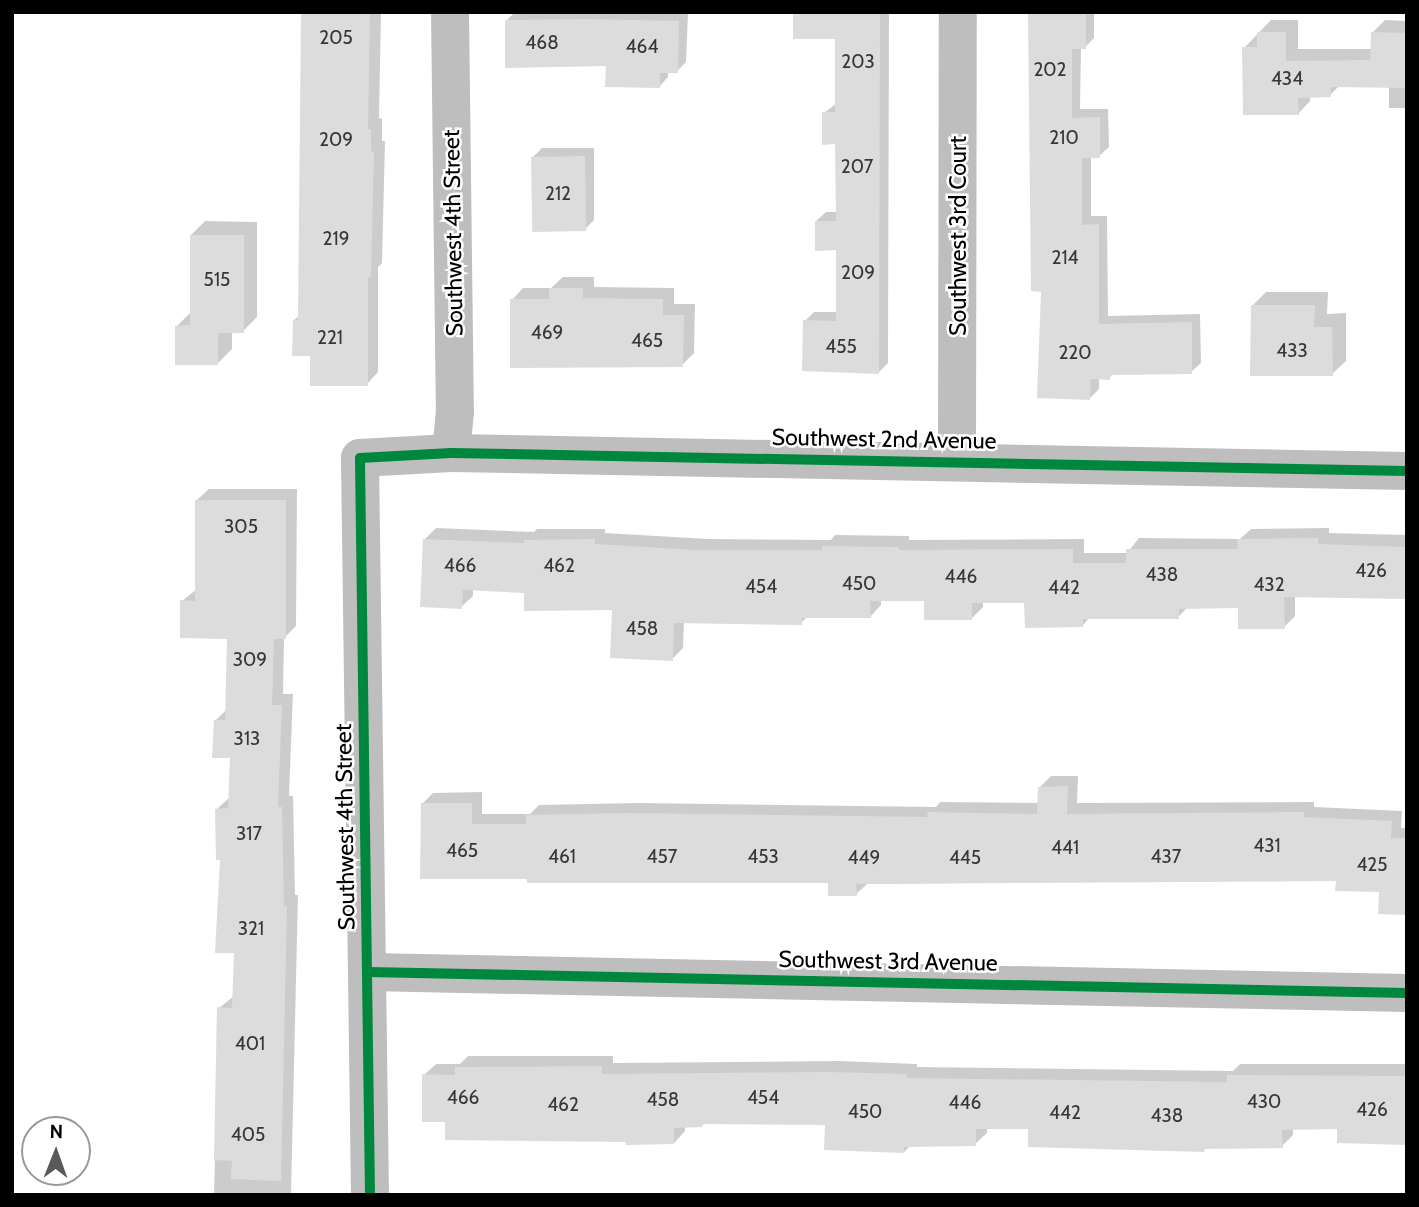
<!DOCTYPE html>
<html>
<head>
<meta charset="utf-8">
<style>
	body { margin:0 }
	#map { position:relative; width:1419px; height:1207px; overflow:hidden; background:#fff; font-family:Cabin,sans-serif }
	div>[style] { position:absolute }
	.shadow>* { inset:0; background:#0003 }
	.building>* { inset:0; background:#dcdcdc; transform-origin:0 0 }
	.minor>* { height:38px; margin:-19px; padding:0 19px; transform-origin:19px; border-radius:19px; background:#bebebe }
	.cycleway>* { height:10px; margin:-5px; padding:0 5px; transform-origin:5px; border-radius:5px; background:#00873e }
	span { translate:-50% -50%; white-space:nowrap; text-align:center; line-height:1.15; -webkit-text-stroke:5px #fff; paint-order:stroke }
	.number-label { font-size:19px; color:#373737 }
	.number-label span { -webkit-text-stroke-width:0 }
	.street-label { font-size:23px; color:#000 }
	.frame { position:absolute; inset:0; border:14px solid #000; pointer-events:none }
	.north { position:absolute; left:21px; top:1116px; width:70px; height:70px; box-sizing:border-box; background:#fff; border:2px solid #999; border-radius:50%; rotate:1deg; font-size:19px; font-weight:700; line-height:28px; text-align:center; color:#000 }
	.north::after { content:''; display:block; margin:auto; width:24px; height:32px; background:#595959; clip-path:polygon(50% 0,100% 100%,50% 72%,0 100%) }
</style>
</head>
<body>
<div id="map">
	<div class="shadow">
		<div style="clip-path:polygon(303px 12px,381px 12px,379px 118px,382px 119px,382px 141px,385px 141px,382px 263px,378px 267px,378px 372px,367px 384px,312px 354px,294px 320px,300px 315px)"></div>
		<div style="clip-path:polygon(515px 12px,688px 13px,686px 62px,677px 71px,668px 71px,668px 77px,659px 87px,506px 21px)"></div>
		<div style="clip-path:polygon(795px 12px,889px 12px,888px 363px,879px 372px,805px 321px,814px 312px,838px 312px,838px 249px,816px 221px,826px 212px,837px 212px,837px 143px,824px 113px,837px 103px,837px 37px)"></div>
		<div style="clip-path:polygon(1029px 12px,1094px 12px,1094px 38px,1085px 47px,1081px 47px,1080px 109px,1108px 109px,1109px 147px,1099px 156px,1091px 156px,1091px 216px,1107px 216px,1108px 316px,1200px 314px,1201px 363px,1191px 372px,1114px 373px,1109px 378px,1099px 378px,1099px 389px,1090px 398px,1043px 290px)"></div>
		<div style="clip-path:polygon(1271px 20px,1298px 20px,1298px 49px,1372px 49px,1372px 33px,1385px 20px,1407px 21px,1407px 108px,1389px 108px,1389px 86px,1340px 85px,1330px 95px,1310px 96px,1310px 101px,1298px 114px,1244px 48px)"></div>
		<div style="clip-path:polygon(542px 148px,594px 148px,594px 220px,585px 229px,533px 157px)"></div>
		<div style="clip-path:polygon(205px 221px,257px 222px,257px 317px,243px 331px,232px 331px,232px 349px,218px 363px,177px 326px,191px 312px,191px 235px)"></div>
		<div style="clip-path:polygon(563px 277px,594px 277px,594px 287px,674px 288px,674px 304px,695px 304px,694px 353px,682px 365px,512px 300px,523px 288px,551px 288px)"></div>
		<div style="clip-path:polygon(1266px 292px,1328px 292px,1327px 314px,1346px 313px,1346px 361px,1332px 374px,1252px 306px)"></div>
		<div style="clip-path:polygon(209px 489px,297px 489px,296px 626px,284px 638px,283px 694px,293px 694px,289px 796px,293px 796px,295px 895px,298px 895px,291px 1194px,296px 1195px,214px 1195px,219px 1008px,234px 996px,236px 952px,217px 809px,229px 798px,232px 757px,215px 721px,227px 709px,229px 638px,182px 601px,197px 589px,197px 500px)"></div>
		<div style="clip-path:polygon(436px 528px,534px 532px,537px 529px,605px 529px,605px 533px,708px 539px,831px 540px,835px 535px,909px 536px,909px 540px,1084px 539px,1084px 553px,1127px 553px,1139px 538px,1240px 539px,1251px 529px,1329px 528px,1329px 533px,1407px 535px,1407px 597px,1295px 596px,1295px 616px,1284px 627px,1240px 606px,1188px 607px,1178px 617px,1090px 617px,1083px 625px,1026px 601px,983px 602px,983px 607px,972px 618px,926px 599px,881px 599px,881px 605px,870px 617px,808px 616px,801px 623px,684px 622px,683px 648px,672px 659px,613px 608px,526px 591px,473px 589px,473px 596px,461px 607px,424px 540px)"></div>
		<div style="clip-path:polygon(1051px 776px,1078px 776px,1077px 803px,1314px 802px,1314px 807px,1402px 811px,1401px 828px,1407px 828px,1407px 913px,1381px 891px,1337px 879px,867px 884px,856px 894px,830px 881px,529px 878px,422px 804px,433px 793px,482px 792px,482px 814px,530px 814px,539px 805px,639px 803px,936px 807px,940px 802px,1039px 803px,1040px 787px)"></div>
		<div style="clip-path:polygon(468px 1056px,613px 1056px,613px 1063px,839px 1061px,917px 1064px,917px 1067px,1233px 1071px,1240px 1064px,1407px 1064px,1407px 1143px,1339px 1127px,1293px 1128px,1293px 1135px,1282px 1146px,1030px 1127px,987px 1127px,987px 1133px,975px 1144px,910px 1146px,904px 1152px,826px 1123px,705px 1122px,702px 1126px,685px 1126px,685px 1131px,674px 1143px,447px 1120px,424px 1075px,436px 1064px,460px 1064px)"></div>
	</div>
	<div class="building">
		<div style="clip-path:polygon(301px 12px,370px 12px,368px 129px,371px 130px,371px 151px,374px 152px,371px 277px,368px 277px,368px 386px,310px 386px,310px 356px,292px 356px,293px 320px,298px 320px)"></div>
		<div style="clip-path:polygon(793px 12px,880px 12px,879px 374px,802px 371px,803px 320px,836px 321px,836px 250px,815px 251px,815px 221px,836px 221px,835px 144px,822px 145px,822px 112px,835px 112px,835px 39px,793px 39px)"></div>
		<div style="clip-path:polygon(1028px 12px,1086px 12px,1086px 49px,1072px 49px,1072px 118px,1100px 117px,1100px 158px,1082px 158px,1082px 225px,1099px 224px,1099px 324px,1192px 322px,1192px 374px,1110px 375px,1110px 380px,1091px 379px,1090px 400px,1037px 398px,1041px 292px,1031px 291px)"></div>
		<div style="clip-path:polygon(583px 19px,679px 21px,678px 73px,660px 73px,660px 88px,605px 87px,606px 66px,505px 68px,505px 20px)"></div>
		<div style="clip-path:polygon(1257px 32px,1286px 32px,1286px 61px,1370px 60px,1371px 32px,1407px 33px,1407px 88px,1331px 87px,1331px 97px,1298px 98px,1299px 115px,1243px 115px,1242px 47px,1257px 47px)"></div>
		<div style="left:585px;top:156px;width:75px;height:54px;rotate:89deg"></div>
		<div style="clip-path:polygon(190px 235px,244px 235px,244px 333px,218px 333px,218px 365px,175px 365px,175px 326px,190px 325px)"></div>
		<div style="clip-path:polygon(549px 288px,583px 288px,583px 298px,663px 299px,663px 315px,684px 315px,683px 367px,510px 368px,510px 299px,549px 299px)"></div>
		<div style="clip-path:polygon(1251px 305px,1315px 305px,1314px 327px,1332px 327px,1333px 376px,1250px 376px)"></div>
		<div style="clip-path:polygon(195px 500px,286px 500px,286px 639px,274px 639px,272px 705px,282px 705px,278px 807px,282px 807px,284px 906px,287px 906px,281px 1181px,231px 1179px,232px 1161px,214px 1160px,217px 1007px,232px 1008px,234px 953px,215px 953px,220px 860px,216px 860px,215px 809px,228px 808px,230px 758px,212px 758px,214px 720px,225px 720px,227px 639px,180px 638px,180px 600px,195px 601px)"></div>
		<div style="clip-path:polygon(1318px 538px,1318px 544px,1407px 547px,1407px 599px,1284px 597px,1285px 629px,1238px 629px,1238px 608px,1179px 609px,1179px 619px,1083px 619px,1083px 627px,1025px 628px,1024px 603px,972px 603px,972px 620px,924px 620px,924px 601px,870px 601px,871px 618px,802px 618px,802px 625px,674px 623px,673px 661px,610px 658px,612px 610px,524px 611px,524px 593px,463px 590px,462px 609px,420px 607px,423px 539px,524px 543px,524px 540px,595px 539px,595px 544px,696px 550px,822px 550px,822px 546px,899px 547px,899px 550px,1073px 549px,1073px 563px,1126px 563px,1126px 549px,1238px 549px,1237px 539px)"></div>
		<div style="clip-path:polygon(1068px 786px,1067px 814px,1304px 812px,1304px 817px,1392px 821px,1391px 838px,1407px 838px,1407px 915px,1378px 914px,1379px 892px,1335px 891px,1336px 881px,856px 884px,857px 896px,828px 896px,828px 883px,527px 883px,527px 879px,420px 879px,421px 803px,472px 803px,472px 824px,526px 824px,526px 815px,627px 813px,928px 817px,927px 812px,1037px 814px,1038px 787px)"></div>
		<div style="clip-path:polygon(602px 1066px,602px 1074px,827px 1072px,907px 1074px,907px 1078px,1227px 1082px,1227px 1075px,1407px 1076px,1407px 1145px,1337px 1143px,1337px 1129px,1282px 1130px,1283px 1148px,1205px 1149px,1204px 1152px,1028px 1147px,1028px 1129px,976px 1129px,976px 1146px,904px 1147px,904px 1153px,824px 1150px,825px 1125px,702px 1124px,702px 1127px,674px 1128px,674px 1144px,626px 1145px,625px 1142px,445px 1140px,445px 1122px,422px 1122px,422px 1074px,455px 1075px,455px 1067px)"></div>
	</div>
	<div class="minor">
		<div style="left:450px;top:12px;width:399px;rotate:89.3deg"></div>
		<div style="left:455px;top:411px;width:42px;rotate:95.4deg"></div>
		<div style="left:957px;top:460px;width:448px;rotate:-89.9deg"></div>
		<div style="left:368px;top:972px;width:1039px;rotate:1.16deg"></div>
		<div style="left:370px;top:1195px;width:737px;rotate:-90.78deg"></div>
		<div style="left:360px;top:458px;width:91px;rotate:-3.1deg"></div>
		<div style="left:451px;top:453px;width:956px;rotate:1.08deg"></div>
	</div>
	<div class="cycleway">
		<div style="left:368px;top:972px;width:1039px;rotate:1.16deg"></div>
		<div style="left:370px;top:1195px;width:737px;rotate:-90.78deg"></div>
		<div style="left:360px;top:458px;width:91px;rotate:-3.1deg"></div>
		<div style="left:451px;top:453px;width:956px;rotate:1.08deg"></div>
	</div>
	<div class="number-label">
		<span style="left:336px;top:38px">205</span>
		<span style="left:542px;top:43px">468</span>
		<span style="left:642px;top:47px">464</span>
		<span style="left:858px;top:62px">203</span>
		<span style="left:1050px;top:70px">202</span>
		<span style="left:1287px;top:79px">434</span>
		<span style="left:1064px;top:138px">210</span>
		<span style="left:336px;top:140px">209</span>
		<span style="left:857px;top:167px">207</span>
		<span style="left:558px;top:194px">212</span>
		<span style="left:336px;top:239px">219</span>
		<span style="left:1065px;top:258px">214</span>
		<span style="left:858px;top:273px">209</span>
		<span style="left:217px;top:280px">515</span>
		<span style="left:547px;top:333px">469</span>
		<span style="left:330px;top:338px">221</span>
		<span style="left:647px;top:341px">465</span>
		<span style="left:841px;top:347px">455</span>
		<span style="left:1292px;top:351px">433</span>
		<span style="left:1075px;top:353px">220</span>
		<span style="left:241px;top:527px">305</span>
		<span style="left:460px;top:566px">466</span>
		<span style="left:559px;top:566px">462</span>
		<span style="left:1371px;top:571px">426</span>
		<span style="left:1162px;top:575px">438</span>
		<span style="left:961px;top:577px">446</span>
		<span style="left:859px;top:584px">450</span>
		<span style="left:1269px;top:585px">432</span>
		<span style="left:761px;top:587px">454</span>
		<span style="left:1064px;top:588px">442</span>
		<span style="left:642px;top:629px">458</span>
		<span style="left:250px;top:660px">309</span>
		<span style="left:247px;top:739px">313</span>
		<span style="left:249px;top:834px">317</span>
		<span style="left:1267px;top:846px">431</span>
		<span style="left:1065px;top:848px">441</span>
		<span style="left:462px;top:851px">465</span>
		<span style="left:562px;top:857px">461</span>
		<span style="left:662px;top:857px">457</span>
		<span style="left:763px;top:857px">453</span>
		<span style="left:1166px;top:857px">437</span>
		<span style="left:864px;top:858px">449</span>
		<span style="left:965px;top:858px">445</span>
		<span style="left:1372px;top:865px">425</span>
		<span style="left:251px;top:929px">321</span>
		<span style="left:250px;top:1044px">401</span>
		<span style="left:463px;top:1098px">466</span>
		<span style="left:763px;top:1098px">454</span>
		<span style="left:663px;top:1100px">458</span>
		<span style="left:1264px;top:1102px">430</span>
		<span style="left:965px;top:1103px">446</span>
		<span style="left:563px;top:1105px">462</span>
		<span style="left:1372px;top:1110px">426</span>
		<span style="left:865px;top:1112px">450</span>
		<span style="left:1065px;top:1113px">442</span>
		<span style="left:1167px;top:1116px">438</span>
		<span style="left:248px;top:1135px">405</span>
	</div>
	<div class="street-label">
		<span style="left:453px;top:233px;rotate:-91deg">Southwest 4th Street</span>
		<span style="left:958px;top:236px;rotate:-90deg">Southwest 3rd Court</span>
		<span style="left:884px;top:439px;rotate:1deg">Southwest 2nd Avenue</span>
		<span style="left:345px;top:827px;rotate:-91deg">Southwest 4th Street</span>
		<span style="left:888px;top:961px;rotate:1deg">Southwest 3rd Avenue</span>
	</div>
	<div class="frame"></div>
	<div class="north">N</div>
</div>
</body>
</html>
